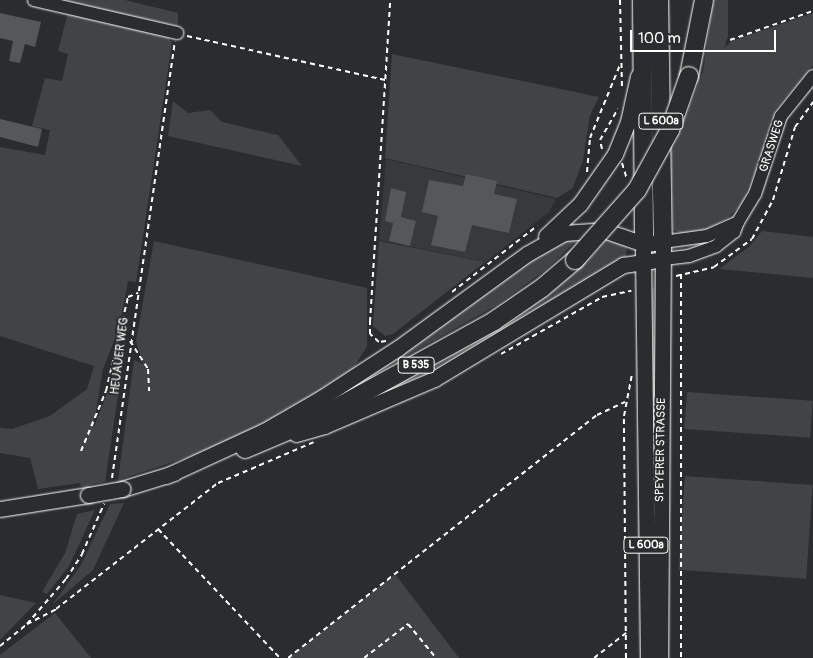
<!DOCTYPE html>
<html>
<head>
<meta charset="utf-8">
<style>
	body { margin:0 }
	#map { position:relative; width:813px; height:658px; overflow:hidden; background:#2a2d2e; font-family:Pangolin,sans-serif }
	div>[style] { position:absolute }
	.built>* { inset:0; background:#373a3b }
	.green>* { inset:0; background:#414445; transform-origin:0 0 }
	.building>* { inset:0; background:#555758 }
	.path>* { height:2px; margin-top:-1px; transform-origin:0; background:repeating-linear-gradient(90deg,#fff 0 5px,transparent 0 9px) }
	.roads { filter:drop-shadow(0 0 1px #fff) drop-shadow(0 0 1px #fff) }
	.minor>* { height:12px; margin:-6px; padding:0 6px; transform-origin:6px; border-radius:6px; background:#2a2d2e }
	.major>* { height:15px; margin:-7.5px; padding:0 7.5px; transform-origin:7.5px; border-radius:7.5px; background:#2a2d2e }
	.highway>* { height:18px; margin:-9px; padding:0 9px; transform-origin:9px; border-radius:9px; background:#2a2d2e }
	.bridges { filter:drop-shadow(0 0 1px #fff) drop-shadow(0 0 1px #fff) }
	.major-bridge>* { height:15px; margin:-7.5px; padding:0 7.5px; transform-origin:7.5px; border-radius:7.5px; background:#2a2d2e }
	.highway-bridge>* { height:18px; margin:-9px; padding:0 9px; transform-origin:9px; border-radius:9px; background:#2a2d2e }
	span { translate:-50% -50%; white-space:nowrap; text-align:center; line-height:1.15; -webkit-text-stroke:4px #2a2d2e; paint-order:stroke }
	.shield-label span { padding:1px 4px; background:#2a2d2e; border:1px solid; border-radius:4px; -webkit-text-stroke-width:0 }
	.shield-label { font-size:11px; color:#fff; font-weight:700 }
	.street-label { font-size:12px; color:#fff }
	.scale { position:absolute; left:630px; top:30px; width:146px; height:22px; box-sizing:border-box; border:2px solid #fff; border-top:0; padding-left:6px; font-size:15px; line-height:18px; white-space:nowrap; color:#fff; -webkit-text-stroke:4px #2a2d2e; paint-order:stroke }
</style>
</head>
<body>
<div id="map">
	<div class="built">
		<div style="clip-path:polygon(386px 159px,556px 199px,549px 212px,486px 262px,379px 240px)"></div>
	</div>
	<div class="green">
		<div style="clip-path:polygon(58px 0,125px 0,178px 13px,178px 26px)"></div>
		<div style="clip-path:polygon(713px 0,728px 0,728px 36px,724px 48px,732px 41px,813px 13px,813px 65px,775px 110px,762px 155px,742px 202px,729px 217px,707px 229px,685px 235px,673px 230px,671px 154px,703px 72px)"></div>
		<div style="clip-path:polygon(68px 12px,166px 34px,172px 43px,136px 282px,128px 281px,119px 328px,103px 369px,93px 429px,111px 384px,121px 345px,125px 349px,105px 482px,81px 487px,80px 483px,38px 489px,30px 458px,0 453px,0 428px,12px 429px,50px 416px,87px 389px,94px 366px,0 336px,0 147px,45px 155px,50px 130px,32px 126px,45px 78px,62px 81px,68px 54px,58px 51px)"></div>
		<div style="clip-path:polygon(392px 54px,599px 97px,590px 115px,583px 160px,573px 188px,557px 198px,385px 158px)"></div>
		<div style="clip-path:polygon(173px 101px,188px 113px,210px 110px,222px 122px,278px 135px,302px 166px,168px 136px)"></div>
		<div style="clip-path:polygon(762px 231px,813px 237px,813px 278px,719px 269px,749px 247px)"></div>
		<div style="clip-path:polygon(582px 235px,548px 268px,497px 305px,332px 398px,523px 265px,567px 237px)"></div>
		<div style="clip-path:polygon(608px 237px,627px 246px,626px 257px,420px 379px,342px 413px,523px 311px,562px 283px,593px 255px)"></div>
		<div style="clip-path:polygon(154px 241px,367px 288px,367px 346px,352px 371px,266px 425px,203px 452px,118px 480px,134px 360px,143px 364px,136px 341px)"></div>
		<div style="clip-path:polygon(379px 241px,485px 262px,393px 334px,385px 336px,373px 326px)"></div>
		<div style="clip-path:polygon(654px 288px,656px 658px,649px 291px)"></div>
		<div style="left:687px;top:392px;width:126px;height:37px;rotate:4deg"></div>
		<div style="left:685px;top:476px;width:128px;height:94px;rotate:4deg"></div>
		<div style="clip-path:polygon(124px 503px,93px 570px,52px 605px,81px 565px,110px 504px)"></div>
		<div style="clip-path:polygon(95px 510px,69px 566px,47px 594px,42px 592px,65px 553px,77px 514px)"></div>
		<div style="clip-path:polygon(395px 574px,459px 658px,288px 658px)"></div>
		<div style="clip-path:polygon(0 595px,36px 603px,0 640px)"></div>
		<div style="clip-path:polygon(55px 613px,91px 658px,0 658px,0 655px)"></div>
	</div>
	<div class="building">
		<div style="clip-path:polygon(0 13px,41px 22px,35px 47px,25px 44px,20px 63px,9px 61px,13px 41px,0 38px)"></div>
		<div style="clip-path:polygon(0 119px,42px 129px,38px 147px,0 137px)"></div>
		<div style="clip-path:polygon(466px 174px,497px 181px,494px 194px,517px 199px,509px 233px,472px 225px,465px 252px,431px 245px,438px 216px,422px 212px,429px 180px,463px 186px)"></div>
		<div style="clip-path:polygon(391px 188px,406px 192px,401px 217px,416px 221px,410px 246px,389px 241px,393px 223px,385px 221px)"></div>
	</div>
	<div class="path">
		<div style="left:620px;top:0;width:87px;rotate:88.7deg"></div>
		<div style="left:187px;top:36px;width:203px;rotate:12.5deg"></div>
		<div style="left:730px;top:40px;width:88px;rotate:-19.3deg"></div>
		<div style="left:602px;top:149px;width:9px;rotate:-103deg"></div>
		<div style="left:600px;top:140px;width:36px;rotate:-60deg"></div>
		<div style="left:622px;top:163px;width:17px;rotate:73deg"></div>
		<div style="left:587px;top:172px;width:34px;rotate:-85deg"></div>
		<div style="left:590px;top:138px;width:79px;rotate:-67.7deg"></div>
		<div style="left:681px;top:274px;width:384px;rotate:90deg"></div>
		<div style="left:676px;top:276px;width:39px;rotate:-13deg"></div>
		<div style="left:714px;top:267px;width:47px;rotate:-36.4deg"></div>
		<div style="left:752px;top:239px;width:44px;rotate:-61.7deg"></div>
		<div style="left:773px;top:200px;width:76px;rotate:-73.2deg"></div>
		<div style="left:795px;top:127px;width:31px;rotate:-54deg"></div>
		<div style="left:452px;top:292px;width:108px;rotate:-37.8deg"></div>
		<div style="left:130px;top:341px;width:33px;rotate:57deg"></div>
		<div style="left:148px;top:369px;width:22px;rotate:87deg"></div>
		<div style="left:386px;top:341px;width:7px;rotate:172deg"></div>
		<div style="left:379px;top:342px;width:12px;rotate:-138deg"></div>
		<div style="left:370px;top:334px;width:12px;rotate:-90deg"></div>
		<div style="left:370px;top:322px;width:323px;rotate:-86.4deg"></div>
		<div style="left:501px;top:354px;width:116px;rotate:-29.4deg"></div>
		<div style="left:602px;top:297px;width:30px;rotate:-12deg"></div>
		<div style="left:81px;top:451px;width:65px;rotate:-67.4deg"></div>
		<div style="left:106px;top:391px;width:97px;rotate:-76.8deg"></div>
		<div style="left:128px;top:297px;width:11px;rotate:-22deg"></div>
		<div style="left:112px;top:478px;width:441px;rotate:-81.8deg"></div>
		<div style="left:158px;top:529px;width:178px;rotate:46.6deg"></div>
		<div style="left:27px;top:624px;width:33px;rotate:-27deg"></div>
		<div style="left:56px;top:609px;width:205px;rotate:-37.9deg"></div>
		<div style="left:218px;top:483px;width:104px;rotate:-23.1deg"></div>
		<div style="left:0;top:646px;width:35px;rotate:-39deg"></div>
		<div style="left:27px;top:624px;width:60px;rotate:-49.1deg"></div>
		<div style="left:66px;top:579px;width:30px;rotate:-57deg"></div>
		<div style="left:82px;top:554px;width:55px;rotate:-66.3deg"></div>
		<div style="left:288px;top:658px;width:393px;rotate:-38.2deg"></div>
		<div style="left:597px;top:415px;width:31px;rotate:-25deg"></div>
		<div style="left:364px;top:658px;width:56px;rotate:-37.7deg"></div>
		<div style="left:408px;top:624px;width:44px;rotate:50.5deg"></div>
		<div style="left:594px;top:658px;width:41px;rotate:-38deg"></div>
		<div style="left:626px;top:658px;width:242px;rotate:-90.5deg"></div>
		<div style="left:624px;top:416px;width:43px;rotate:-79.2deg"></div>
	</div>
	<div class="roads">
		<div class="minor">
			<div style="left:34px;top:0;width:147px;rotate:13deg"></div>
			<div style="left:663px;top:242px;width:44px;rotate:-7.8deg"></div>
			<div style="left:707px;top:236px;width:34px;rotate:-24deg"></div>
			<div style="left:738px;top:222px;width:33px;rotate:-59deg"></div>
			<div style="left:755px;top:194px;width:82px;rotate:-71.6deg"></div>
			<div style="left:781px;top:116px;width:51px;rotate:-51.3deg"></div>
			<div style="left:664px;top:259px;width:25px;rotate:-7deg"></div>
			<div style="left:689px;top:256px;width:29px;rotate:-20deg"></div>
			<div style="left:716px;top:246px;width:23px;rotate:-38deg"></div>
			<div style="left:734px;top:232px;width:9px;rotate:-69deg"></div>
		</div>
		<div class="major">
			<div style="left:546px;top:236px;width:47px;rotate:-43.3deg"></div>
			<div style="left:580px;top:204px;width:61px;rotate:-55deg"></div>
			<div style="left:615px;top:154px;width:35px;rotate:-68deg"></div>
			<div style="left:628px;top:122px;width:47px;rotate:-77.7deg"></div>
			<div style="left:643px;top:251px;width:407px;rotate:89.3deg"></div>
			<div style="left:296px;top:434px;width:29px;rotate:-16deg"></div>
			<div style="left:324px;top:426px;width:120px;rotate:-23.1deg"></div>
			<div style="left:434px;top:379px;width:221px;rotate:-31.1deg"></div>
			<div style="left:623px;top:265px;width:41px;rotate:-8.3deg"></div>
			<div style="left:166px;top:476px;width:108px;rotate:-24.7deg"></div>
			<div style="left:264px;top:431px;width:66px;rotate:-30.1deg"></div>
			<div style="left:321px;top:398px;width:92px;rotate:-33deg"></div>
			<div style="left:398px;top:348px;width:160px;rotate:-36.1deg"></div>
			<div style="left:527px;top:254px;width:43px;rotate:-29.6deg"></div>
			<div style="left:564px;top:233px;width:39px;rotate:-4deg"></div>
			<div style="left:603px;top:230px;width:43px;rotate:18.9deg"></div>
			<div style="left:644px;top:244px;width:19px;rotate:-6deg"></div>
			<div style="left:663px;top:242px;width:416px;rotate:90.4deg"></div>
			<div style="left:122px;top:489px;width:54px;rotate:-17.1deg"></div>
			<div style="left:0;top:509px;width:89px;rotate:-9deg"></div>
		</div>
		<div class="highway">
			<div style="left:642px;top:0;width:244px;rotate:89.5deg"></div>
			<div style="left:659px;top:0;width:242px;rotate:89.1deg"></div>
			<div style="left:689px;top:76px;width:77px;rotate:-78.8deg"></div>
			<div style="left:245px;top:449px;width:77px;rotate:-22.9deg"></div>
			<div style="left:316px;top:419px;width:203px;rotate:-28.8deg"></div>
			<div style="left:494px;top:321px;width:58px;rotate:-34.5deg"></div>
			<div style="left:542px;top:288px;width:43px;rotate:-40.3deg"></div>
		</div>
	</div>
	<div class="bridges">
		<div class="major-bridge">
			<div style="left:88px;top:495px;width:35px;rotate:-10deg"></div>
		</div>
		<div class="highway-bridge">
			<div style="left:575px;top:260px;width:94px;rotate:-48.5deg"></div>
			<div style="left:637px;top:190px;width:68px;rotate:-61.2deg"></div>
			<div style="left:670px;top:130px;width:57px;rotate:-70.6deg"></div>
		</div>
	</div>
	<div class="shield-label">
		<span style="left:661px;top:121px">L 600a</span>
		<span style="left:416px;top:365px">B 535</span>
		<span style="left:646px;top:545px">L 600a</span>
	</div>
	<div class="street-label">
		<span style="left:772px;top:146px;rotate:-72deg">GRASWEG</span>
		<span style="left:120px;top:356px;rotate:-83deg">HEUAUER WEG</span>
		<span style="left:661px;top:450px;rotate:-89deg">SPEYERER STRASSE</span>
	</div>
	<div class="scale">100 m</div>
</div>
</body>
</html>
